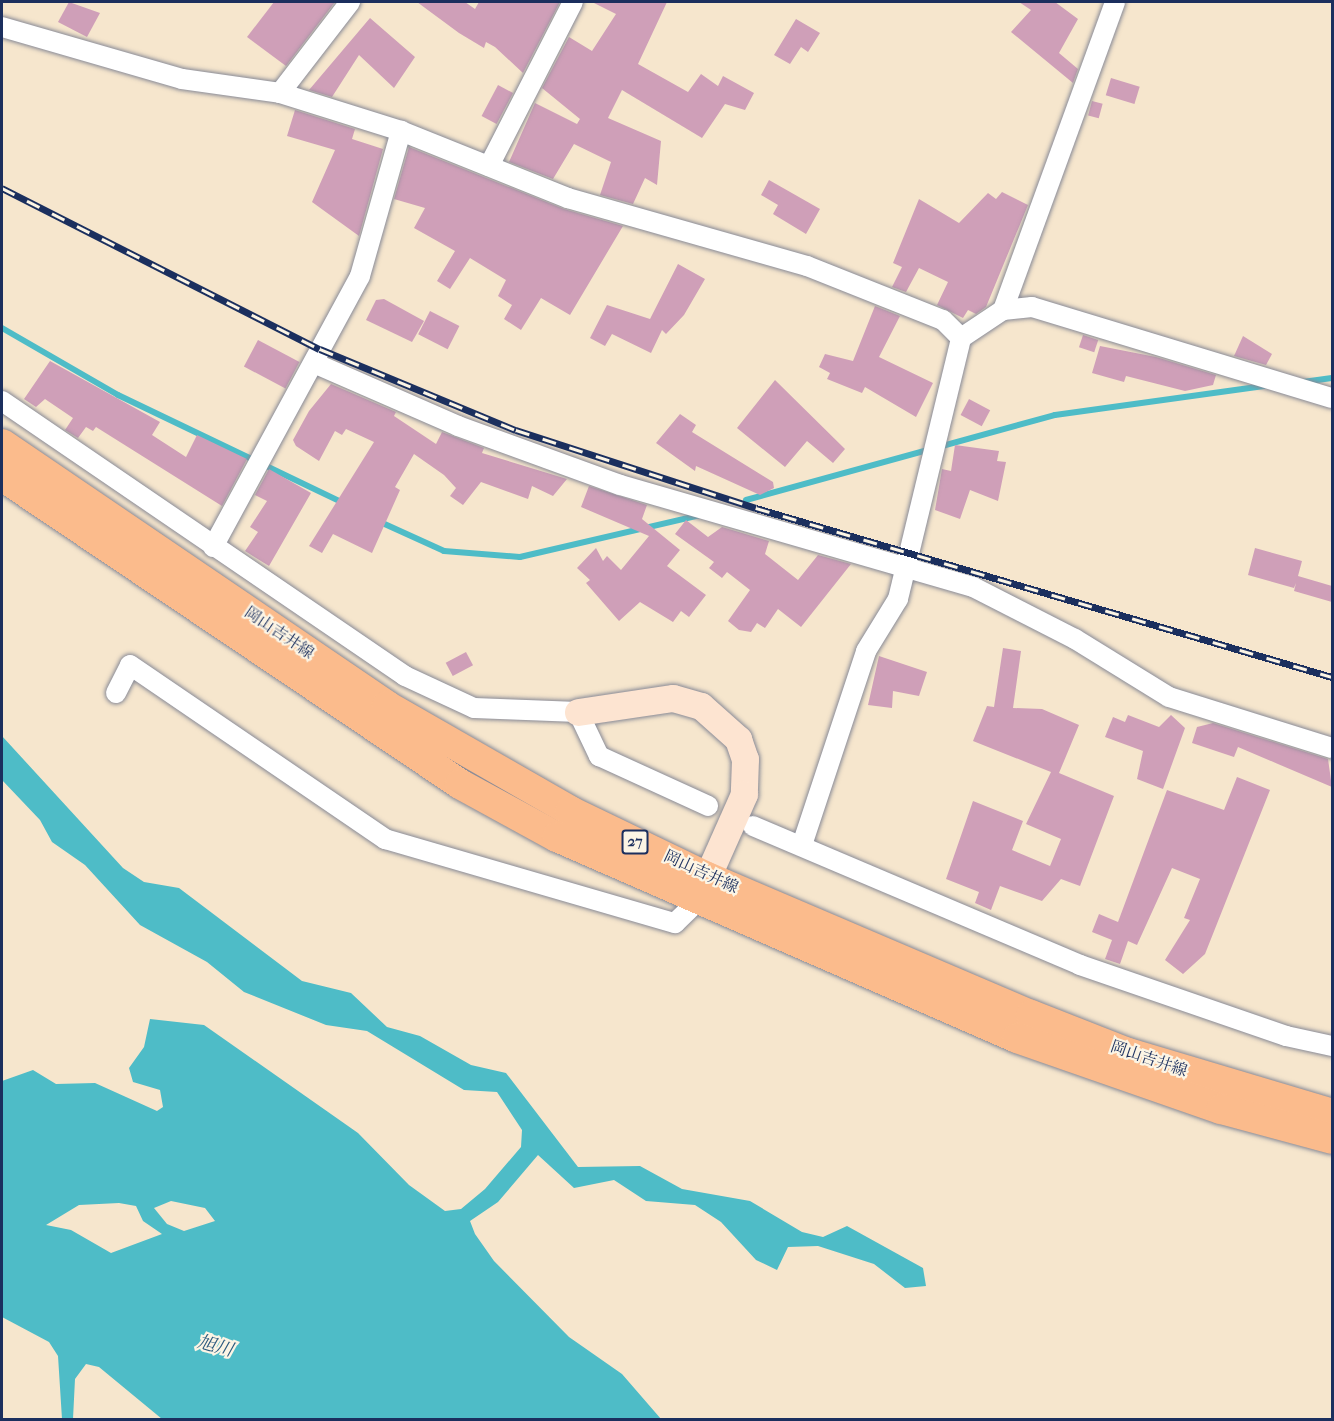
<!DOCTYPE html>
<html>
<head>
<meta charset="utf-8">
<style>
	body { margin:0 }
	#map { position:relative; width:1334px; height:1421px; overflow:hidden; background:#f6e6cd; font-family:"IM FELL French Canon","Noto Serif JP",serif }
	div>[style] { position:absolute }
	.water>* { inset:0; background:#4ebcc7 }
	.stream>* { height:6px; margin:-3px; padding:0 3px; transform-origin:3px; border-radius:3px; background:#4ebcc7 }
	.building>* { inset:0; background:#cf9fb8; transform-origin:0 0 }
	.roads { filter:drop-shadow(0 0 2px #888a96) drop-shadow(0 0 2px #888a96) }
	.street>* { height:20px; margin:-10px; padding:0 10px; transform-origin:10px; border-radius:10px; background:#fff }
	.secondary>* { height:27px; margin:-13.5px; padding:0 13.5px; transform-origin:13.5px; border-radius:13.5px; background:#fde4d1 }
	.primary>* { height:30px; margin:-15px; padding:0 15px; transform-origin:15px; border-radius:15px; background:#fbbb8c }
	.rail>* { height:7px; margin-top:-3.5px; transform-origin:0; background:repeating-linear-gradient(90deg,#fcf5e5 0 14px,#1b2f5e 0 28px); box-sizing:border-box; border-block:2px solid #1b2f5e }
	span { translate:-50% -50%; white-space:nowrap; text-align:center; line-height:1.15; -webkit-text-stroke:4.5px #fcf5e5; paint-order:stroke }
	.shield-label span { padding:2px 4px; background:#fcf5e5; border:2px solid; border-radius:4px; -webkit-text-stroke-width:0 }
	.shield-label { font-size:15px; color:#1b2f5e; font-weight:700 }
	.street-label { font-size:16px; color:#1b2f5e }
	.water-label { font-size:18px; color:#2a597e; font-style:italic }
	.frame { position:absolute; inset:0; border:3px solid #1b2f5e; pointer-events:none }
</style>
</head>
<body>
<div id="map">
	<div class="water">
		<div style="clip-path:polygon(evenodd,2px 736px,123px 868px,144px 882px,179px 888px,302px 981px,351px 993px,387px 1027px,420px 1036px,471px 1065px,506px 1073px,578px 1167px,640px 1166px,682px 1189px,750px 1201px,802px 1232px,823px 1237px,847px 1226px,923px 1268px,926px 1286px,905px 1288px,874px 1264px,818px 1246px,788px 1247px,777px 1270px,756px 1260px,721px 1222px,695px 1205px,646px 1201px,614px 1180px,574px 1188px,538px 1155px,498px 1202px,470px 1221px,475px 1234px,494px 1261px,569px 1337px,622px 1374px,661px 1419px,162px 1419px,99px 1367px,86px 1364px,75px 1379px,73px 1419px,62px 1419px,58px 1356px,49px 1342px,2px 1317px,2px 1081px,33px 1070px,56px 1084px,95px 1083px,157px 1111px,163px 1107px,160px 1090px,133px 1082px,129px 1068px,144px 1047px,150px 1019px,204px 1025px,358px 1133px,409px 1185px,445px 1211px,461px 1209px,485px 1189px,521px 1147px,522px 1130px,497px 1092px,464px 1090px,367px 1031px,326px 1025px,244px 992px,207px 962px,140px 925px,85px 865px,52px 842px,40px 820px,2px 780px,2px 736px,171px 1201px,205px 1208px,215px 1221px,184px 1231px,167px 1224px,154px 1208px,171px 1201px,2px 736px,119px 1203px,136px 1206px,143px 1221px,162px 1234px,111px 1253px,71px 1230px,46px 1225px,79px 1205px,119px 1203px)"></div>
	</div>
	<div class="stream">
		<div style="left:2px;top:328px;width:134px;rotate:30deg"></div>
		<div style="left:118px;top:395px;width:252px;rotate:25.6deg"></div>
		<div style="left:1303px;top:382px;width:29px;rotate:-8deg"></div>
		<div style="left:746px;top:500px;width:320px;rotate:-15.4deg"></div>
		<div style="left:1055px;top:415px;width:211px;rotate:-7.9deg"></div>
		<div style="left:378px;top:521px;width:72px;rotate:24.4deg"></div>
		<div style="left:444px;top:551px;width:76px;rotate:4.5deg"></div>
		<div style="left:520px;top:557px;width:186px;rotate:-13.1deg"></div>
	</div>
	<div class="building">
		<div style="clip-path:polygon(69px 2px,100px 13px,87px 37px,58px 22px)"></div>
		<div style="clip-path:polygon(274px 2px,335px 2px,286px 66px,247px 37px)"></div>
		<div style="clip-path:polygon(417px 2px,465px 2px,475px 9px,479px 2px,560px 2px,523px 73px,495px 47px,486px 42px,484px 48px,459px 33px)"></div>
		<div style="clip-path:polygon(592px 2px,667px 2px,638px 64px,688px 92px,701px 74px,718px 86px,723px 76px,754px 93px,745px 110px,725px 104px,702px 138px,622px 90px,608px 118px,661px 141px,657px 185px,645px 178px,633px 204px,600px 195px,611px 162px,574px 144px,553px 179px,509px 162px,535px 103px,577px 124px,580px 119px,542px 88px,569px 37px,592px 51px,616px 14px)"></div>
		<div style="clip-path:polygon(1019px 2px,1055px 2px,1078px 19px,1059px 53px,1078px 69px,1073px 83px,1011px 32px,1031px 10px)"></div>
		<div style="clip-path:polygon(370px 18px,415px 57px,394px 88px,359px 55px,332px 97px,309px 90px)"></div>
		<div style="clip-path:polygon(796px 19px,820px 33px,808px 52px,801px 47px,790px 64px,774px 55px)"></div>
		<div style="left:1111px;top:78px;width:30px;height:18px;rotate:17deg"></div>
		<div style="left:498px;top:85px;width:17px;height:35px;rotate:28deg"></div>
		<div style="left:1092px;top:101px;width:11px;height:15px;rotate:15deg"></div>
		<div style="clip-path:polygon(295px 110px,355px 129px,352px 139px,383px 149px,359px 236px,312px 202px,335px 150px,287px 136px)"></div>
		<div style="clip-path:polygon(409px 147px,564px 209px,623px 226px,570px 315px,541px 298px,521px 330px,504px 319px,512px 305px,498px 296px,506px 280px,470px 258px,450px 289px,437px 281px,455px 251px,414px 228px,425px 208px,394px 199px)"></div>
		<div style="clip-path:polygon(769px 180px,820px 209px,806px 234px,773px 214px,778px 205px,761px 195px)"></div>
		<div style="clip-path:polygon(1002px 192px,1028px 205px,986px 307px,976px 314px,968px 310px,963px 318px,937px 305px,948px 282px,919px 268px,906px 292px,892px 287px,902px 267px,893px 263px,919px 199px,959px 223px,988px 193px,996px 199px)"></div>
		<div style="clip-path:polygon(678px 264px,705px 279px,684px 315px,666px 334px,662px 330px,651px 353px,612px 334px,605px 346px,590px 338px,607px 305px,650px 319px)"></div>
		<div style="clip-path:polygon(384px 299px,424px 321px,412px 342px,366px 320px,376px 300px)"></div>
		<div style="clip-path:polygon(875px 306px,900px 316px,879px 357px,933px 383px,916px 417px,865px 387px,862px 393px,827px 379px,830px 373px,819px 367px,825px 354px,853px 361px)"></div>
		<div style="left:430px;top:311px;width:33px;height:26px;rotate:27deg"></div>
		<div style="left:1083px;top:335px;width:16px;height:13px;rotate:18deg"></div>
		<div style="clip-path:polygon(1243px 336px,1272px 354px,1266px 365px,1234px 356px)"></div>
		<div style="left:258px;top:340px;width:47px;height:30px;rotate:28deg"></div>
		<div style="clip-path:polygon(1100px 346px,1156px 357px,1216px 375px,1213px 385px,1185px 391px,1126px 376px,1124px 382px,1092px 373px)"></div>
		<div style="clip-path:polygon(50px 361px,160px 422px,152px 435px,186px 457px,197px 435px,247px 459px,222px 506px,96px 427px,93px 431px,86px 427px,78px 438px,65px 430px,73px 418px,45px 399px,36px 407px,24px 399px)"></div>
		<div style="clip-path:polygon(775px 380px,845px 449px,833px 463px,807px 441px,785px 467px,737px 428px)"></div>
		<div style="clip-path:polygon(331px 384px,396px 412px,394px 416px,436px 444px,442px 432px,484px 448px,482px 453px,567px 479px,553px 496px,532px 486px,528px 499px,481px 482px,463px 505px,450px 496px,456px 488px,444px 475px,414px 454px,395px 487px,400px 490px,372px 553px,333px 534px,322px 553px,309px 546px,374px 442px,346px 429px,342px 435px,335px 431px,319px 461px,296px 446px,293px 440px,309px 411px)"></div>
		<div style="left:969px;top:399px;width:24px;height:18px;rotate:28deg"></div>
		<div style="clip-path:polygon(680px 414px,696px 425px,692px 432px,773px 482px,774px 488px,760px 495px,696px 466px,695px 471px,656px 443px)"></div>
		<div style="clip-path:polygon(955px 445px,999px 451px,997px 461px,1006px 462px,998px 501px,970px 490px,960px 519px,935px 510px,942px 469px,951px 471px)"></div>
		<div style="clip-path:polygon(269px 469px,311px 493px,269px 566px,245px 551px,258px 532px,250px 527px,267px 501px,255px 495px)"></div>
		<div style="clip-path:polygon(589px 486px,647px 505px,642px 519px,680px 550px,667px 566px,706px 595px,689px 617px,681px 611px,673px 622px,640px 602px,619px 621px,586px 583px,590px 580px,577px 568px,596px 548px,603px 561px,607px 556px,621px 570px,649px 536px,581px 507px)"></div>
		<div style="clip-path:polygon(686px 520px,708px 537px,722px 527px,769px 541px,765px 554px,798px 580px,818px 555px,851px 564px,801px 627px,778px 609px,765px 628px,757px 623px,751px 632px,739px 630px,728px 621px,750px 590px,727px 572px,722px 578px,709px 568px,714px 562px,675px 534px)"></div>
		<div style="clip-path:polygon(1255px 548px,1302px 561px,1298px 576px,1332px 586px,1332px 602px,1294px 591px,1296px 583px,1294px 588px,1248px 575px)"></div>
		<div style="clip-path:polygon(1003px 648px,1021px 651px,1013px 708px,1042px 709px,1079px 725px,1059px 773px,1114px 796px,1080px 886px,1061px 879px,1042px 901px,1000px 886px,991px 910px,975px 903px,979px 892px,946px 879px,973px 801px,1023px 821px,1012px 850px,1050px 866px,1061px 839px,1026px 824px,1051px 772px,973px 741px,987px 706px,994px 707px)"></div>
		<div style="left:466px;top:652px;width:15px;height:23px;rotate:62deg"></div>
		<div style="clip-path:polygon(879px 656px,927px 672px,919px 696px,893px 691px,892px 708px,868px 705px)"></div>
		<div style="clip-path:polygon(1128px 715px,1159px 727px,1171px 715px,1185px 728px,1163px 789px,1137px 779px,1143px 751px,1105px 737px,1113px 717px,1125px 722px)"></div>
		<div style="clip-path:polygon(1213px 723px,1328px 759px,1332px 787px,1238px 747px,1234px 757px,1192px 743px,1197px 727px)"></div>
		<div style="clip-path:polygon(1237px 777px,1270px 790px,1205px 954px,1183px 974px,1165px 960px,1190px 920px,1184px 918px,1200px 879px,1172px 868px,1137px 945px,1128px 941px,1120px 964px,1105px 959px,1112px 940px,1092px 932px,1099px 914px,1118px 922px,1167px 790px,1224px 810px)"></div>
	</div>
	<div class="roads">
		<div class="street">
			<div style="left:2px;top:27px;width:187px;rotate:16.1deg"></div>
			<div style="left:182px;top:79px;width:99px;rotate:8.1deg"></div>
			<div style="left:280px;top:93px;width:127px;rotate:17.4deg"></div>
			<div style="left:401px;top:131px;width:180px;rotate:21.9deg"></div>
			<div style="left:568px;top:198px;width:248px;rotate:15.9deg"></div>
			<div style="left:807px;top:266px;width:146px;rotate:21.7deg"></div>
			<div style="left:943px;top:320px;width:25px;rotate:45deg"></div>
			<div style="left:280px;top:93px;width:115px;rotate:-52.4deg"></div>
			<div style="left:489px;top:166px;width:184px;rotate:-62.9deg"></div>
			<div style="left:1003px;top:310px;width:328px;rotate:-70deg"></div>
			<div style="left:314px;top:363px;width:157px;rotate:23.6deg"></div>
			<div style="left:458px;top:426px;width:172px;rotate:20deg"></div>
			<div style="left:620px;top:485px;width:367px;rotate:16.1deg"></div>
			<div style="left:973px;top:587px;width:114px;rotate:27deg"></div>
			<div style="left:1075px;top:639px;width:110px;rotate:31.7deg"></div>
			<div style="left:1169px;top:697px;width:171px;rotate:17.4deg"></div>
			<div style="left:2px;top:401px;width:488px;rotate:34.3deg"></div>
			<div style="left:405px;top:676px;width:76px;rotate:24.9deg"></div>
			<div style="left:474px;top:708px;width:104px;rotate:2.2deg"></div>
			<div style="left:578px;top:712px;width:49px;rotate:64.5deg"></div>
			<div style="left:599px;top:756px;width:120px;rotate:24.6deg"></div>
			<div style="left:213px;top:547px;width:308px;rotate:-61.5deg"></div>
			<div style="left:360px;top:276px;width:151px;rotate:-74.2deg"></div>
			<div style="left:116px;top:693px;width:31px;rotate:-63deg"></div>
			<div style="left:130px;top:665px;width:309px;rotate:34.3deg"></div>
			<div style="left:385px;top:839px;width:302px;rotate:16.2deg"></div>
			<div style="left:675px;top:923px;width:30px;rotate:-44deg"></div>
			<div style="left:753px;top:826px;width:355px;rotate:23deg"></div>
			<div style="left:1080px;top:965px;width:218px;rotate:19deg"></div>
			<div style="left:1286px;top:1036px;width:47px;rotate:12.3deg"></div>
			<div style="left:802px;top:845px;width:204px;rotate:-71.7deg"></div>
			<div style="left:866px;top:651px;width:61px;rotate:-58.4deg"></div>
			<div style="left:898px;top:599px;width:268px;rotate:-76.4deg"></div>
			<div style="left:961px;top:338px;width:50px;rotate:-33.7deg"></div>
			<div style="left:1003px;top:310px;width:29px;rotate:-6deg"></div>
			<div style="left:1032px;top:307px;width:313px;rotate:16.9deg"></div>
		</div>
		<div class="secondary">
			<div style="left:578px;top:712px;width:96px;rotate:-8.4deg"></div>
			<div style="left:673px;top:698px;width:29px;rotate:16deg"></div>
			<div style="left:701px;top:706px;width:50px;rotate:41.7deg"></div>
			<div style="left:738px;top:739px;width:21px;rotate:71deg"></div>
			<div style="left:745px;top:759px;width:35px;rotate:92deg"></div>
			<div style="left:744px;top:794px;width:114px;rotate:113.9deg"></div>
		</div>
		<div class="primary">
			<div style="left:2px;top:444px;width:466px;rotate:34.2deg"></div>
			<div style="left:387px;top:706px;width:211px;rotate:29.8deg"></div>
			<div style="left:570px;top:811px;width:152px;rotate:25.7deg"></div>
			<div style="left:707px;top:877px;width:352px;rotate:23.1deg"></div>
			<div style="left:1031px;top:1015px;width:104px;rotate:21.4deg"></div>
			<div style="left:1128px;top:1053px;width:213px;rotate:16.6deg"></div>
			<div style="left:2px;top:476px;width:552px;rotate:33.92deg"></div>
			<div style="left:460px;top:784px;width:111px;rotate:28.7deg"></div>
			<div style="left:557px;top:837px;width:502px;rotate:23.6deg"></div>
			<div style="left:1017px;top:1038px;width:216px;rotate:19.2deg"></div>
			<div style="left:1221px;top:1109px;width:115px;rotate:15.1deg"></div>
		</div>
	</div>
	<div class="rail">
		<div style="left:2px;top:188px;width:356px;rotate:26.9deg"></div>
		<div style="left:320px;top:349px;width:212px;rotate:22.5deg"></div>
		<div style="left:516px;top:430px;width:252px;rotate:18deg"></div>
		<div style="left:756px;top:508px;width:600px;rotate:16.35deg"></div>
	</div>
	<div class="shield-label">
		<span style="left:635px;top:842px">27</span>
	</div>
	<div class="street-label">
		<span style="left:279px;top:633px;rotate:34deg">岡山吉井線</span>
		<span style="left:701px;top:872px;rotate:25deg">岡山吉井線</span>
		<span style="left:1149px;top:1059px;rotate:19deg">岡山吉井線</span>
	</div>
	<div class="water-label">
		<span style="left:215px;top:1347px;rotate:15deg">旭川</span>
	</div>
	<div class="frame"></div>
</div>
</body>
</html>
